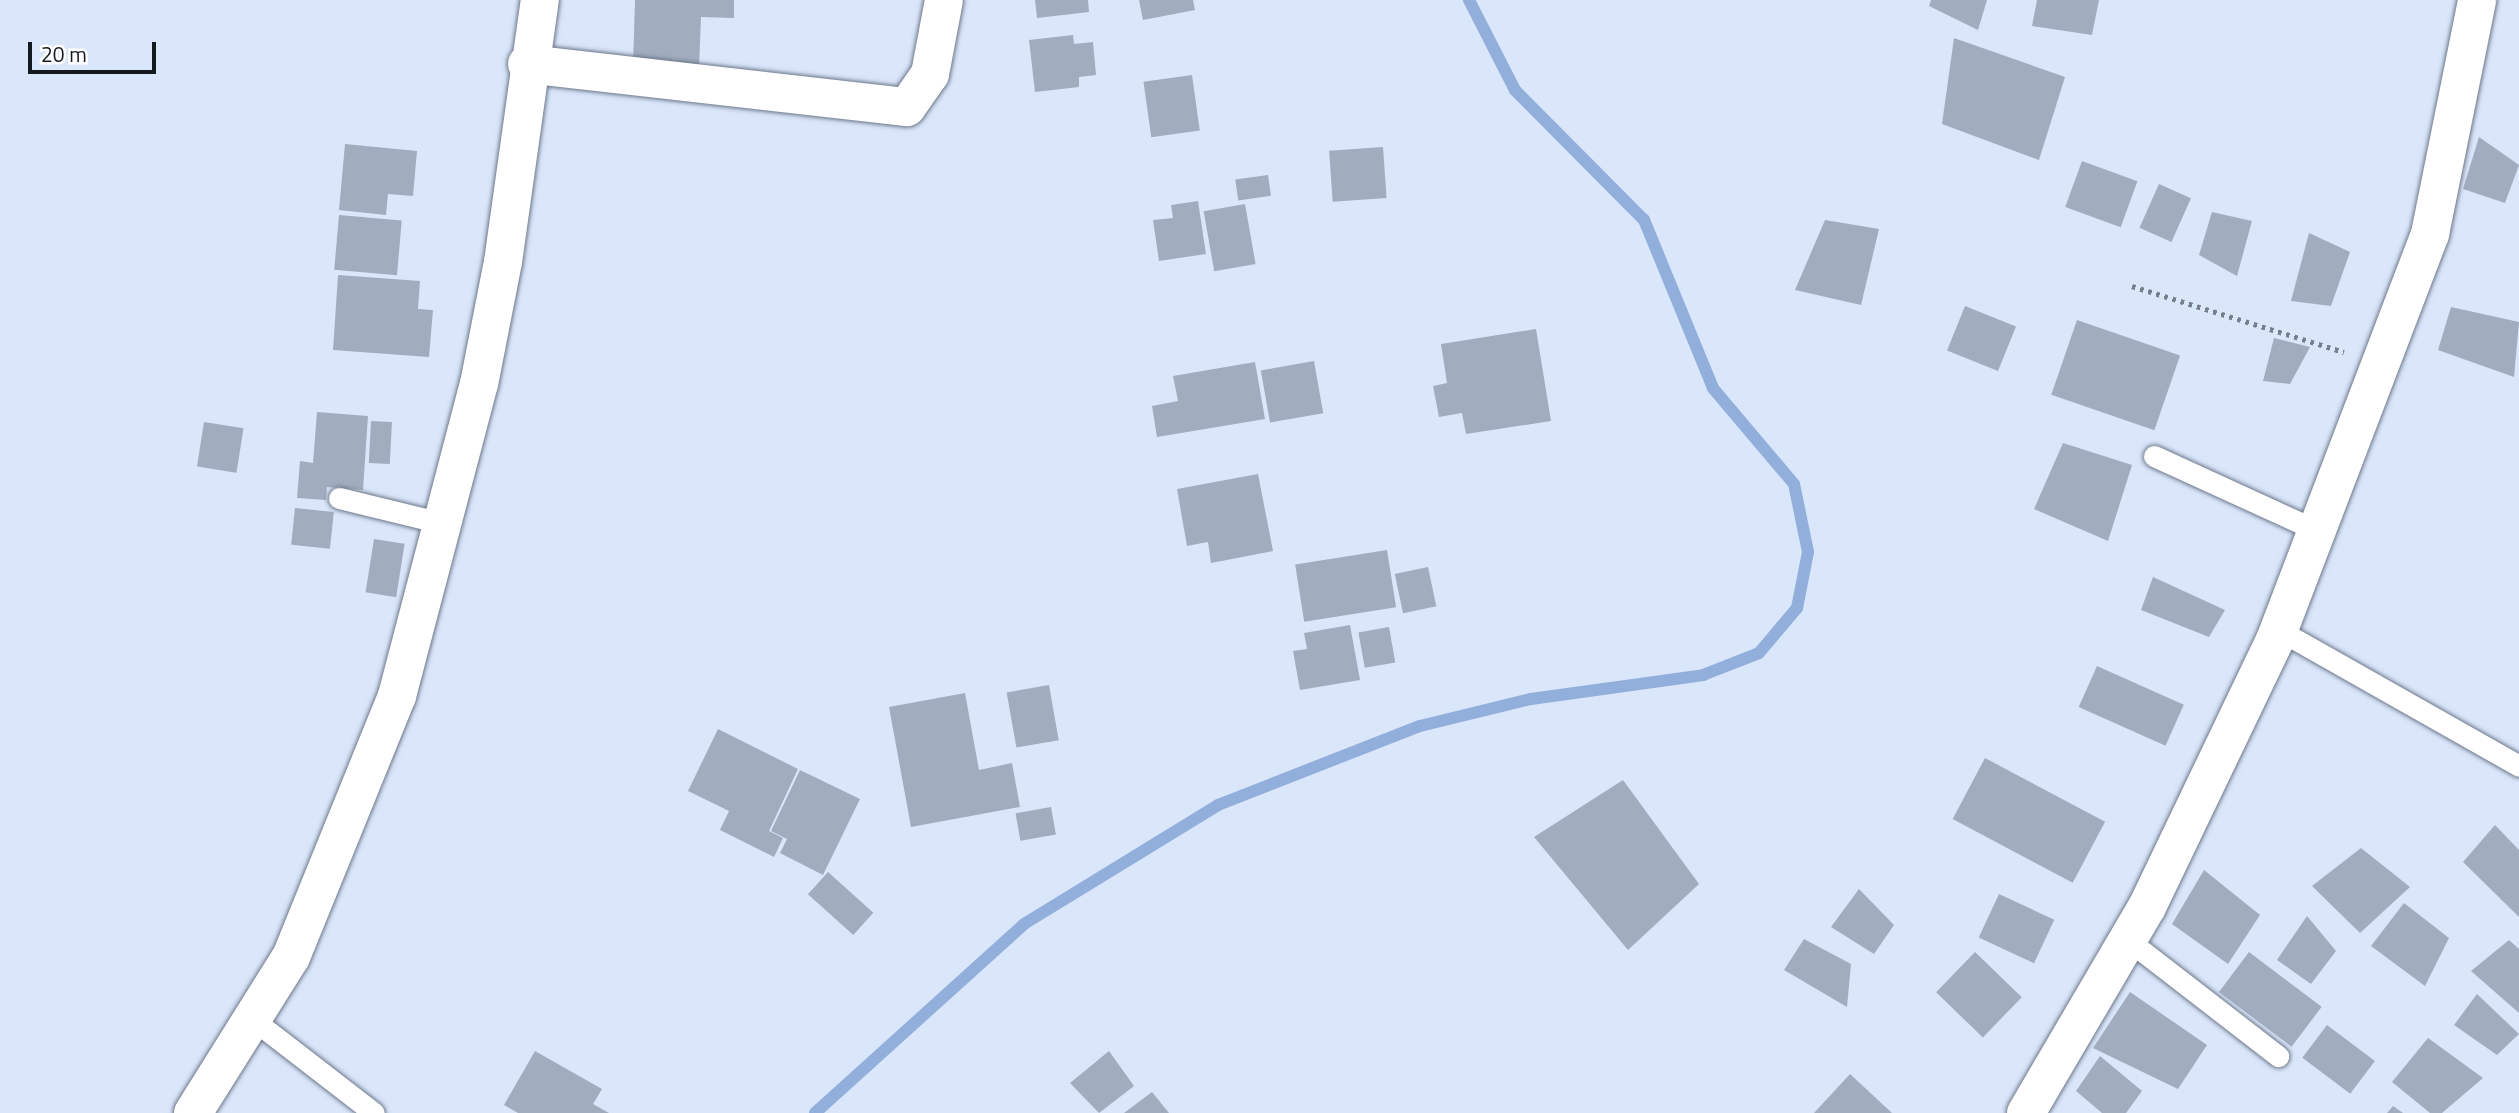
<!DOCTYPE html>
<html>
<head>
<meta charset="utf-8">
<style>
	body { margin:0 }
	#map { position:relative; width:2519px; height:1113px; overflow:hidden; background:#dae6fa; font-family:"Titillium Web",sans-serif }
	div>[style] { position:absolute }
	.stream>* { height:12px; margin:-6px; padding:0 6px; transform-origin:6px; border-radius:6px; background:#92aeda }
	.building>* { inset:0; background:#a1adbf; transform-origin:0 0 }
	.path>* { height:4.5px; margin-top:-2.25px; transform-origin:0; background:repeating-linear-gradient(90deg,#777f8c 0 3.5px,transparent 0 8.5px) }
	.roads { filter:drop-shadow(0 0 2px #6d788a) drop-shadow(0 0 2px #6d788a) }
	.lane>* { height:21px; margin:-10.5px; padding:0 10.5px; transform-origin:10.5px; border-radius:10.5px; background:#fff }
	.street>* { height:38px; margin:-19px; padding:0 19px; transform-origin:19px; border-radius:19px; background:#fff }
	.secondary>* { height:38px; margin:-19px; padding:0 19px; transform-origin:19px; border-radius:19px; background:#fff }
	span { translate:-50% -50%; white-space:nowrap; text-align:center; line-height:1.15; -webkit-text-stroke:7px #fff; paint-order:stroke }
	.scale { position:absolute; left:28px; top:42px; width:128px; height:32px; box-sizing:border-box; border:4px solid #14181f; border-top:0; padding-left:9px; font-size:21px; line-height:24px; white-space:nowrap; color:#14181f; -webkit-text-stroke:5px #fff; paint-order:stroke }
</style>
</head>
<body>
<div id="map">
	<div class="stream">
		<div style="left:815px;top:1113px;width:282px;rotate:-42.1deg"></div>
		<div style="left:1024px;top:924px;width:228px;rotate:-31.5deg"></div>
		<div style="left:1218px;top:805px;width:217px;rotate:-21.4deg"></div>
		<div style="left:1420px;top:726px;width:114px;rotate:-13.7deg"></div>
		<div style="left:1531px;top:699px;width:174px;rotate:-7.9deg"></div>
		<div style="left:1703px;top:675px;width:60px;rotate:-21.4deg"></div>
		<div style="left:1759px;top:653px;width:59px;rotate:-49.8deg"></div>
		<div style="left:1797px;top:608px;width:57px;rotate:-78.9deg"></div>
		<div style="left:1808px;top:552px;width:69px;rotate:-101.6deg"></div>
		<div style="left:1794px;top:484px;width:126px;rotate:-130.2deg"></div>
		<div style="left:1713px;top:388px;width:182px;rotate:-112.3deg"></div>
		<div style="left:1644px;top:220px;width:183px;rotate:-134.8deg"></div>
		<div style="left:1515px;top:90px;width:101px;rotate:-117.1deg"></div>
	</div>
	<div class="building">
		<div style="clip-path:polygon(635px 0,734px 0,734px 18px,701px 17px,699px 68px,633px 65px)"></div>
		<div style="clip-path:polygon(1035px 0,1088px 0,1089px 12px,1037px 18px)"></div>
		<div style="clip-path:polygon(1139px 0,1193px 0,1195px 10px,1143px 20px)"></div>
		<div style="clip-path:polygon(1931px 0,1987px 0,1978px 30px,1929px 6px)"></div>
		<div style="clip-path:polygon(2037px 0,2099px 0,2092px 35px,2032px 26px)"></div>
		<div style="clip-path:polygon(1073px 35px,1074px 44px,1093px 42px,1096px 75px,1079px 77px,1079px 87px,1035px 92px,1029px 40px)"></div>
		<div style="clip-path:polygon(1954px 38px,2065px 77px,2039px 160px,1942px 124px)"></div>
		<div style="left:1192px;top:75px;width:56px;height:49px;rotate:82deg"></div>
		<div style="clip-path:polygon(2479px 137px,2519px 165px,2505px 203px,2463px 189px)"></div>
		<div style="clip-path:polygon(345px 144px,417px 151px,413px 196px,388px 194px,386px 215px,339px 210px)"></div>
		<div style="left:1383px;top:147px;width:51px;height:54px;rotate:86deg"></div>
		<div style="left:2082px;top:161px;width:59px;height:49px;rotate:20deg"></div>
		<div style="left:1268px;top:175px;width:21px;height:33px;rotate:82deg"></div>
		<div style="left:2159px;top:184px;width:35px;height:48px;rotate:24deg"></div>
		<div style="clip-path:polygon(1198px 201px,1206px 254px,1159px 261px,1153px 220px,1173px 218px,1171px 205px)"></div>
		<div style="left:1245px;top:204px;width:61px;height:42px;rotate:80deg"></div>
		<div style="clip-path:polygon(2212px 212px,2252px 221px,2237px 276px,2199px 255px)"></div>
		<div style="left:339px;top:215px;width:63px;height:55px;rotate:5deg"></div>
		<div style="clip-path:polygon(1825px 220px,1879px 229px,1861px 305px,1795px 290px)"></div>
		<div style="clip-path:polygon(2309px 233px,2350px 252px,2331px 306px,2291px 301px)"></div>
		<div style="clip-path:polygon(338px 275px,420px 281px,418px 309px,433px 310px,429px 357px,333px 350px)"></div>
		<div style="left:1965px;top:306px;width:55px;height:48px;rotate:22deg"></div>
		<div style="clip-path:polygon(2451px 307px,2519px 322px,2514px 377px,2438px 350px)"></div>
		<div style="left:2077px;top:320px;width:109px;height:79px;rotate:19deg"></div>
		<div style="clip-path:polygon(1536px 329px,1551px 421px,1466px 434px,1462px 413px,1439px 417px,1433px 386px,1447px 383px,1441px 344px)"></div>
		<div style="clip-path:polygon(2274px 338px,2310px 347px,2290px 384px,2263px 381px)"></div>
		<div style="left:1314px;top:361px;width:53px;height:54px;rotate:80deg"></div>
		<div style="clip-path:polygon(1255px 362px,1265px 419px,1157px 437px,1152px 406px,1178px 401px,1173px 376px)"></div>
		<div style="clip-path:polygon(317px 412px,368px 416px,363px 490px,327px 487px,326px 500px,297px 498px,300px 461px,313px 463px)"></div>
		<div style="left:371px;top:421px;width:21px;height:42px;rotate:3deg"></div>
		<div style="left:204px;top:422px;width:40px;height:45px;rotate:9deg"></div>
		<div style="clip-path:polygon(2063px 443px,2132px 465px,2108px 541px,2034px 509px)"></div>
		<div style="clip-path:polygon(1258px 474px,1273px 551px,1211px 563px,1208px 542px,1187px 546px,1177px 489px)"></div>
		<div style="left:295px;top:508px;width:39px;height:37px;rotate:6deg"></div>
		<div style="left:374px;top:539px;width:31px;height:54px;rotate:9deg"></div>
		<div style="left:1387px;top:550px;width:58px;height:93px;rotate:81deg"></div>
		<div style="left:1428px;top:567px;width:40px;height:34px;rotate:78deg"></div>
		<div style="clip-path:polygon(2153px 577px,2225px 610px,2209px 637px,2141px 610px)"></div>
		<div style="clip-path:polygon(1350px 625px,1360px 680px,1300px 690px,1293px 651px,1307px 649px,1304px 633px)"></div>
		<div style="left:1389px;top:627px;width:36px;height:31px;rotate:80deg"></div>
		<div style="left:2097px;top:666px;width:95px;height:45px;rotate:24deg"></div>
		<div style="left:1049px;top:685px;width:56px;height:43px;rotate:80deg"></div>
		<div style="clip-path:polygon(965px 693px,979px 770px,1012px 763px,1020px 807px,911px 827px,889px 707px)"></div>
		<div style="clip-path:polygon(718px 729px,798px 769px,769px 831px,783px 838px,774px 857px,720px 830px,729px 811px,688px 791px)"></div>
		<div style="left:1985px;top:758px;width:136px;height:69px;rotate:28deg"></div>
		<div style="clip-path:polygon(800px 770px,860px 799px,823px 875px,780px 853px,787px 839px,771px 831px)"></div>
		<div style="clip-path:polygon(1623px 780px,1699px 884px,1628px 950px,1534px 837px)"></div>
		<div style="left:1051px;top:807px;width:28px;height:36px;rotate:80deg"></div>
		<div style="clip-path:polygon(2495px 825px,2519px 850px,2519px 917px,2463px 862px)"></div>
		<div style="clip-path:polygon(2361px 848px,2410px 887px,2360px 933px,2312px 886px)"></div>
		<div style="clip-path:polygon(2204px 870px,2260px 915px,2228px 964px,2172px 924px)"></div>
		<div style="left:828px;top:872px;width:61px;height:30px;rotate:42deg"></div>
		<div style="clip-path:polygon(1859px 889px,1894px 925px,1874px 954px,1831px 927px)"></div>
		<div style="left:1999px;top:894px;width:61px;height:48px;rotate:25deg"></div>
		<div style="clip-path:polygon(2404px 903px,2449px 938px,2425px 986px,2371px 946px)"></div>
		<div style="clip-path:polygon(2307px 916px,2336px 951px,2311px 984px,2277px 960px)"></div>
		<div style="clip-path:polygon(1804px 939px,1851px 964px,1847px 1007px,1784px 970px)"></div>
		<div style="clip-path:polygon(2509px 940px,2519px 949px,2519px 1013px,2471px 971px)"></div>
		<div style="left:1975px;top:952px;width:65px;height:56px;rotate:44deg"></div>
		<div style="left:2249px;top:952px;width:91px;height:50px;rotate:37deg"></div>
		<div style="clip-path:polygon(2130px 992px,2207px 1045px,2178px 1089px,2093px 1048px)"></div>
		<div style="clip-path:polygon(2477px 994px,2519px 1034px,2497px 1055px,2454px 1025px)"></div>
		<div style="left:2327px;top:1025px;width:60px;height:41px;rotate:37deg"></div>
		<div style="clip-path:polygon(2428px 1038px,2483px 1078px,2442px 1113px,2430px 1113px,2392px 1082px)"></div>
		<div style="clip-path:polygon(535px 1051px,602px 1089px,593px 1104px,609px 1113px,518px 1113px,504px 1105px)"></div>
		<div style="clip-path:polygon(1109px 1051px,1134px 1086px,1099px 1113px,1070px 1083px)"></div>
		<div style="clip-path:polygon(2100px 1056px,2142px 1091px,2126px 1113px,2102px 1113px,2076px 1091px)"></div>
		<div style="clip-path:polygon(1850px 1074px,1892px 1113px,1814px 1113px)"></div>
		<div style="clip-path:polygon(1152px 1092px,1169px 1113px,1124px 1113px)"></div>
		<div style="clip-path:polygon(2393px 1106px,2403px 1113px,2387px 1113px)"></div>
	</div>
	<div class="path">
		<div style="left:2132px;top:286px;width:222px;rotate:17.3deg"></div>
	</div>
	<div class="roads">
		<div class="lane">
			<div style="left:2154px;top:456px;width:180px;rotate:24.6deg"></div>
			<div style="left:339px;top:498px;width:110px;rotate:13.7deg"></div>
			<div style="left:2279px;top:630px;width:276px;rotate:29.5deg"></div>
			<div style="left:2128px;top:940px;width:190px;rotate:37.7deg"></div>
			<div style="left:255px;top:1021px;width:150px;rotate:37.7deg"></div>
		</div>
		<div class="street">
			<div style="left:527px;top:64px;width:382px;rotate:6.5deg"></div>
			<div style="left:907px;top:107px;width:40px;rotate:-55.1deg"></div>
			<div style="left:930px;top:74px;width:75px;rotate:-79.3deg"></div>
		</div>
		<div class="secondary">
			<div style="left:193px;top:1113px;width:184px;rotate:-57.9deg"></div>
			<div style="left:291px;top:957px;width:282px;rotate:-67.9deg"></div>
			<div style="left:397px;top:696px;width:323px;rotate:-75.3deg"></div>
			<div style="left:479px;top:384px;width:124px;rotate:-78.9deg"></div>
			<div style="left:503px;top:262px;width:265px;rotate:-82deg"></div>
			<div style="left:2026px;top:1113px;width:239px;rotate:-59.6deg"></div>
			<div style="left:2147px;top:907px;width:296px;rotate:-64.4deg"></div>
			<div style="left:2275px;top:640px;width:435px;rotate:-69.1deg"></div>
			<div style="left:2430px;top:234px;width:239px;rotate:-78.6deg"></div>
		</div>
	</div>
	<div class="scale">20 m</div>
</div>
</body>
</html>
